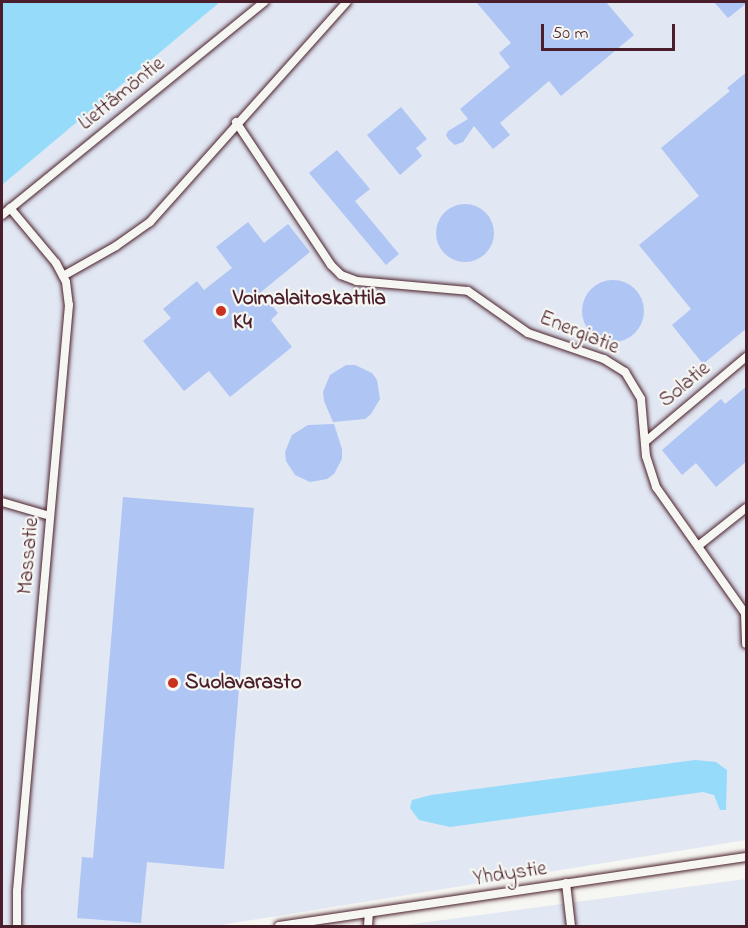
<!DOCTYPE html>
<html>
<head>
<meta charset="utf-8">
<style>
	body { margin:0 }
	#map { position:relative; width:748px; height:928px; overflow:hidden; background:#f6f6f2; font-family:"Indie Flower",sans-serif }
	div>[style] { position:absolute }
	.built>* { inset:0; background:#e1e7f3 }
	.water>* { inset:0; background:#96dbf9 }
	.building>* { inset:0; background:#afc5f4 }
	.round { border-radius:50% }
	.roads { filter:drop-shadow(0 0 2px #4a1f2b) drop-shadow(0 0 2px #4a1f2b) }
	.service>* { height:8px; margin:-4px; padding:0 4px; transform-origin:4px; border-radius:4px; background:#f6f6f2 }
	.dots>* { width:16px; height:16px; translate:-50% -50%; box-sizing:border-box; border:3px solid #f6f6f2; border-radius:50% }
	span { translate:-50% -50%; white-space:nowrap; text-align:center; line-height:1.15; -webkit-text-stroke:4.5px #f6f6f2; paint-order:stroke }
	.street-label { font-size:21px; color:#4a1f2b }
	.poi-label { font-size:21px; color:#4a1f2b; font-weight:700 }
	.left { translate:0 -50%; text-align:left }
	.frame { position:absolute; inset:0; border:3px solid #4a1f2b; pointer-events:none }
	.scale { position:absolute; left:541px; top:24px; width:134px; height:27px; box-sizing:border-box; border:3px solid #4a1f2b; border-top:0; padding-left:8px; font-size:18px; line-height:21px; white-space:nowrap; color:#4a1f2b; -webkit-text-stroke:4px #f6f6f2; paint-order:stroke }
</style>
</head>
<body>
<div id="map">
	<div class="built">
		<div style="clip-path:polygon(220px 2px,746px 2px,746px 840px,215px 926px,2px 926px,2px 185px)"></div>
		<div style="clip-path:polygon(746px 879px,746px 926px,399px 926px)"></div>
	</div>
	<div class="water">
		<div style="clip-path:polygon(2px 2px,220px 2px,2px 185px)"></div>
		<div style="clip-path:polygon(695px 760px,716px 762px,727px 770px,726px 810px,720px 810px,714px 795px,703px 792px,450px 827px,419px 820px,410px 808px,412px 800px,431px 795px)"></div>
	</div>
	<div class="building">
		<div style="clip-path:polygon(476px 2px,606px 2px,634px 35px,561px 96px,549px 81px,500px 123px,510px 135px,493px 149px,474px 126px,463px 142px,455px 145px,449px 140px,446px 135px,448px 131px,468px 119px,460px 109px,510px 67px,499px 53px,511px 43px)"></div>
		<div style="clip-path:polygon(714px 2px,747px 2px,747px 3px,728px 18px)"></div>
		<div style="clip-path:polygon(747px 72px,747px 328px,703px 364px,672px 325px,691px 309px,639px 245px,699px 196px,661px 148px,730px 91px,727px 88px)"></div>
		<div style="clip-path:polygon(401px 107px,427px 139px,416px 148px,422px 156px,400px 175px,367px 135px)"></div>
		<div style="clip-path:polygon(337px 150px,370px 189px,355px 201px,399px 254px,386px 265px,309px 173px)"></div>
		<div class="round" style="left:436px;top:204px;width:58px;height:58px"></div>
		<div style="clip-path:polygon(248px 222px,264px 243px,288px 224px,310px 252px,261px 292px,278px 313px,271px 320px,292px 347px,230px 397px,209px 371px,184px 391px,143px 341px,171px 318px,163px 309px,197px 281px,204px 290px,232px 268px,216px 247px)"></div>
		<div class="round" style="left:582px;top:280px;width:62px;height:62px"></div>
		<div style="clip-path:polygon(346px 365px,355px 365px,372px 373px,377px 380px,380px 399px,371px 414px,365px 419px,333px 422px,324px 401px,323px 392px,330px 375px)"></div>
		<div style="clip-path:polygon(747px 386px,747px 461px,716px 487px,696px 463px,682px 475px,662px 450px,721px 399px,725px 404px)"></div>
		<div style="clip-path:polygon(334px 424px,342px 449px,342px 459px,334px 474px,327px 479px,310px 482px,295px 475px,286px 461px,285px 452px,292px 435px,308px 425px)"></div>
		<div style="clip-path:polygon(123px 497px,254px 508px,224px 869px,147px 862px,141px 923px,77px 918px,82px 857px,93px 858px)"></div>
	</div>
	<div class="roads">
		<div class="service">
			<div style="left:236px;top:122px;width:172px;rotate:56.4deg"></div>
			<div style="left:331px;top:265px;width:14px;rotate:45deg"></div>
			<div style="left:341px;top:275px;width:17px;rotate:21deg"></div>
			<div style="left:357px;top:281px;width:111px;rotate:5.1deg"></div>
			<div style="left:468px;top:291px;width:73px;rotate:35deg"></div>
			<div style="left:528px;top:333px;width:80px;rotate:18.9deg"></div>
			<div style="left:604px;top:359px;width:25px;rotate:32deg"></div>
			<div style="left:625px;top:372px;width:31px;rotate:59deg"></div>
			<div style="left:641px;top:399px;width:57px;rotate:85deg"></div>
			<div style="left:646px;top:456px;width:33px;rotate:72deg"></div>
			<div style="left:656px;top:487px;width:154px;rotate:54.8deg"></div>
			<div style="left:745px;top:613px;width:31px;rotate:88deg"></div>
			<div style="left:10px;top:208px;width:72px;rotate:50.1deg"></div>
			<div style="left:56px;top:263px;width:21px;rotate:62deg"></div>
			<div style="left:66px;top:282px;width:23px;rotate:83deg"></div>
			<div style="left:69px;top:305px;width:588px;rotate:95.07deg"></div>
			<div style="left:17px;top:891px;width:35px;rotate:90deg"></div>
			<div style="left:2px;top:215px;width:338px;rotate:-39.1deg"></div>
			<div style="left:63px;top:276px;width:61px;rotate:-29.5deg"></div>
			<div style="left:116px;top:246px;width:42px;rotate:-35.2deg"></div>
			<div style="left:150px;top:222px;width:295px;rotate:-48.2deg"></div>
			<div style="left:646px;top:441px;width:131px;rotate:-40deg"></div>
			<div style="left:2px;top:502px;width:50px;rotate:16.3deg"></div>
			<div style="left:698px;top:546px;width:61px;rotate:-38.4deg"></div>
			<div style="left:566px;top:883px;width:43px;rotate:83.4deg"></div>
			<div style="left:279px;top:926px;width:472px;rotate:-8.4deg"></div>
			<div style="left:368px;top:926px;width:13px;rotate:-86deg"></div>
		</div>
	</div>
	<div class="dots">
		<div style="left:221px;top:311px;background:#c8321e"></div>
		<div style="left:173px;top:683px;background:#c8321e"></div>
	</div>
	<div class="street-label">
		<span style="left:122px;top:94px;rotate:-39deg">Liettämöntie</span>
		<span style="left:579px;top:333px;rotate:22deg">Energiatie</span>
		<span style="left:685px;top:385px;rotate:-40deg">Solatie</span>
		<span style="left:29px;top:556px;rotate:-85deg">Massatie</span>
		<span style="left:510px;top:874px;rotate:-8deg">Yhdystie</span>
	</div>
	<div class="poi-label">
		<span class="left" style="left:233px;top:311px">Voimalaitoskattila<br>K4</span>
		<span class="left" style="left:185px;top:683px">Suolavarasto</span>
	</div>
	<div class="frame"></div>
	<div class="scale">50 m</div>
</div>
</body>
</html>
